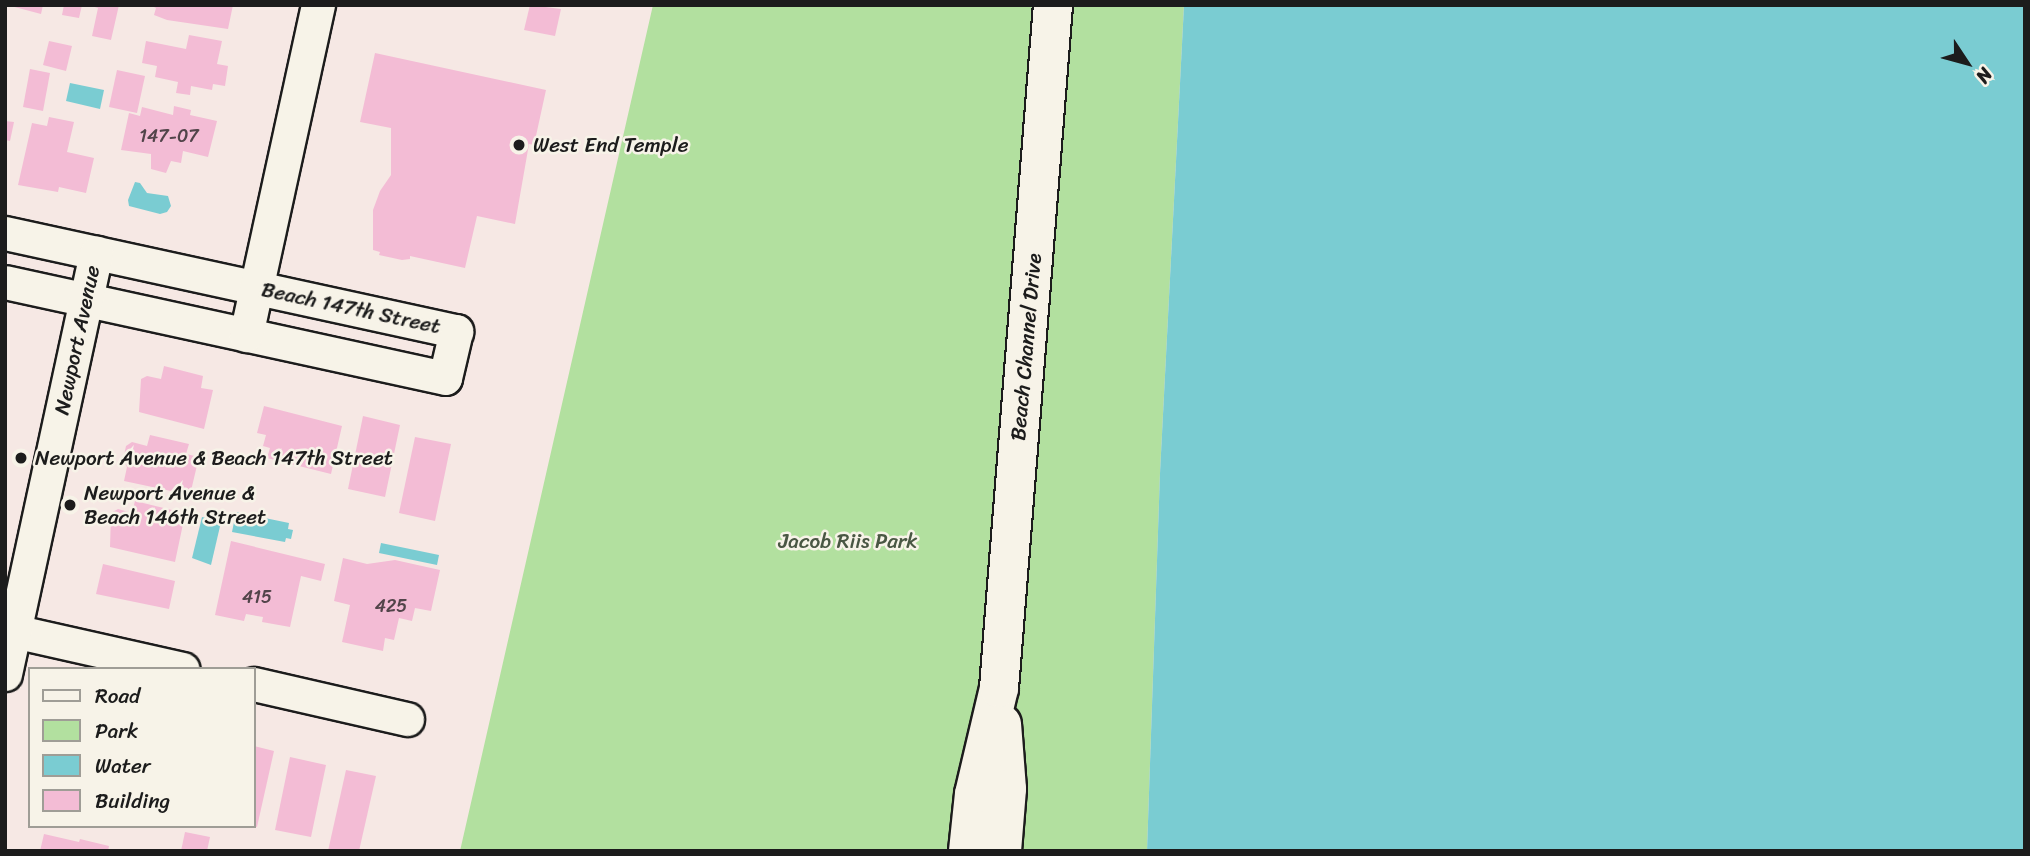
<!DOCTYPE html>
<html>
<head>
<meta charset="utf-8">
<style>
	body { margin:0 }
	#map { position:relative; width:2030px; height:856px; overflow:hidden; background:#f6e8e4; font-family:Sriracha,sans-serif }
	div>[style] { position:absolute }
	.green>* { inset:0; background:#b2e09f }
	.water>* { inset:0; background:#7accd2 }
	.building>* { inset:0; background:#f3bcd5 }
	.roads { filter:drop-shadow(2px 0 #1c1c1c) drop-shadow(-2px 0 #1c1c1c) drop-shadow(0 2px #1c1c1c) drop-shadow(0 -2px #1c1c1c) }
	.minor>* { height:33px; margin:-16.5px; padding:0 16.5px; transform-origin:16.5px; border-radius:16.5px; background:#f7f3e8 }
	.major>* { height:38px; margin:-19px; padding:0 19px; transform-origin:19px; border-radius:19px; background:#f7f3e8 }
	.dots>* { width:19px; height:19px; translate:-50% -50%; box-sizing:border-box; border:4px solid #f7f3e8; border-radius:50% }
	span { translate:-50% -50%; white-space:nowrap; text-align:center; line-height:1.15; -webkit-text-stroke:5px #f7f3e8; paint-order:stroke }
	.number-label { font-size:18px; color:#52444a }
	.number-label span { -webkit-text-stroke-width:0 }
	.poi-label { font-size:21px; color:#1c1c1c }
	.left { translate:0 -50%; text-align:left }
	.street-label { font-size:21px; color:#1c1c1c }
	.park-label { font-size:21px; color:#495743 }
	.frame { position:absolute; inset:0; border:7px solid #1c1c1c; pointer-events:none }
	.legend { position:absolute; left:28px; top:667px; width:228px; height:161px; box-sizing:border-box; background:#f7f3e8; border:2px solid #9f9d96; margin:0; padding:9px 12px; list-style:none; font-size:21px; color:#1c1c1c }
	.legend li { display:flex; align-items:center; gap:14px; height:35px }
	.legend b { width:35px; border:2px solid #9f9d96 }
	.north { position:absolute; left:1932px; top:28px; width:70px; height:70px; -webkit-text-stroke:5px #f7f3e8; paint-order:stroke; rotate:126deg; font-size:19px; font-weight:700; line-height:28px; text-align:center; color:#1c1c1c }
	.north::after { content:''; display:block; margin:auto; width:24px; height:32px; background:#1c1c1c; clip-path:polygon(50% 0,100% 100%,50% 72%,0 100%) }
</style>
</head>
<body>
<div id="map">
	<div class="green">
		<div style="clip-path:polygon(653px 5px,1184px 5px,1160px 473px,1147px 851px,460px 851px)"></div>
	</div>
	<div class="water">
		<div style="clip-path:polygon(1184px 5px,2025px 5px,2025px 851px,1147px 851px,1160px 473px)"></div>
		<div style="clip-path:polygon(70px 83px,104px 90px,100px 109px,66px 101px)"></div>
		<div style="clip-path:polygon(135px 182px,140px 183px,147px 193px,168px 196px,171px 206px,167px 212px,160px 214px,129px 206px,128px 200px)"></div>
		<div style="clip-path:polygon(236px 512px,289px 523px,288px 529px,293px 530px,291px 539px,286px 538px,285px 542px,232px 532px)"></div>
		<div style="clip-path:polygon(202px 517px,221px 522px,211px 565px,192px 558px)"></div>
		<div style="clip-path:polygon(381px 543px,439px 555px,437px 565px,379px 553px)"></div>
	</div>
	<div class="building">
		<div style="clip-path:polygon(7px 5px,43px 5px,41px 14px)"></div>
		<div style="clip-path:polygon(64px 5px,82px 5px,79px 18px,62px 15px)"></div>
		<div style="clip-path:polygon(88px 5px,119px 5px,111px 40px,92px 36px,98px 8px)"></div>
		<div style="clip-path:polygon(150px 5px,233px 5px,228px 29px,167px 20px,154px 15px,156px 8px)"></div>
		<div style="clip-path:polygon(530px 5px,561px 9px,555px 36px,524px 30px)"></div>
		<div style="clip-path:polygon(189px 35px,222px 41px,217px 64px,228px 66px,225px 86px,213px 84px,212px 90px,191px 86px,190px 95px,176px 93px,178px 82px,155px 77px,157px 66px,142px 63px,146px 41px,186px 49px)"></div>
		<div style="clip-path:polygon(49px 41px,72px 46px,66px 71px,43px 65px)"></div>
		<div style="clip-path:polygon(375px 53px,546px 90px,534px 145px,529px 144px,515px 224px,477px 216px,465px 268px,410px 256px,410px 259px,402px 260px,379px 255px,380px 252px,373px 250px,373px 210px,380px 191px,391px 175px,391px 128px,360px 122px)"></div>
		<div style="clip-path:polygon(30px 69px,50px 73px,43px 111px,23px 107px)"></div>
		<div style="clip-path:polygon(117px 70px,145px 76px,137px 113px,109px 107px)"></div>
		<div style="clip-path:polygon(174px 106px,191px 110px,190px 115px,217px 121px,208px 157px,183px 151px,181px 163px,171px 161px,166px 173px,151px 169px,151px 154px,121px 150px,129px 113px,140px 116px,142px 107px,173px 115px)"></div>
		<div style="clip-path:polygon(49px 117px,74px 122px,67px 152px,94px 158px,86px 193px,59px 187px,58px 192px,18px 185px,32px 123px,47px 126px)"></div>
		<div style="clip-path:polygon(5px 121px,14px 122px,10px 141px,5px 140px)"></div>
		<div style="clip-path:polygon(164px 366px,203px 376px,201px 388px,213px 390px,204px 429px,139px 412px,141px 379px,147px 376px,161px 379px)"></div>
		<div style="clip-path:polygon(264px 406px,342px 426px,331px 474px,267px 458px,270px 448px,263px 446px,266px 435px,257px 433px)"></div>
		<div style="clip-path:polygon(363px 416px,400px 425px,385px 497px,348px 489px)"></div>
		<div style="clip-path:polygon(150px 435px,189px 444px,186px 454px,199px 457px,190px 495px,124px 481px,127px 467px,123px 460px,126px 446px,132px 442px,147px 446px)"></div>
		<div style="clip-path:polygon(415px 437px,451px 444px,435px 521px,399px 513px)"></div>
		<div style="clip-path:polygon(135px 501px,176px 511px,173px 522px,183px 524px,175px 562px,110px 547px,111px 513px,118px 509px,132px 513px)"></div>
		<div style="clip-path:polygon(231px 541px,325px 564px,321px 581px,301px 576px,290px 627px,262px 622px,263px 617px,246px 614px,244px 621px,215px 615px)"></div>
		<div style="clip-path:polygon(343px 558px,367px 564px,395px 560px,440px 570px,431px 611px,415px 608px,412px 621px,399px 618px,394px 640px,385px 638px,383px 651px,342px 642px,350px 605px,334px 601px)"></div>
		<div style="clip-path:polygon(103px 564px,175px 581px,169px 609px,96px 594px)"></div>
		<div style="clip-path:polygon(254px 746px,274px 751px,257px 827px,254px 826px)"></div>
		<div style="clip-path:polygon(290px 757px,326px 765px,311px 837px,275px 830px)"></div>
		<div style="clip-path:polygon(346px 770px,376px 776px,359px 851px,328px 851px)"></div>
		<div style="clip-path:polygon(185px 832px,210px 837px,207px 851px,181px 851px)"></div>
		<div style="clip-path:polygon(44px 834px,79px 842px,80px 839px,109px 846px,108px 851px,40px 851px)"></div>
	</div>
	<div class="roads">
		<div class="minor">
			<div style="left:5px;top:233px;width:462px;rotate:12.3deg"></div>
			<div style="left:456px;top:331px;width:48px;rotate:103.2deg"></div>
			<div style="left:445px;top:378px;width:450px;rotate:-167.7deg"></div>
			<div style="left:246px;top:335px;width:338px;rotate:-77.7deg"></div>
			<div style="left:5px;top:629px;width:182px;rotate:12.7deg"></div>
			<div style="left:5px;top:674px;width:431px;rotate:-77.8deg"></div>
			<div style="left:254px;top:684px;width:157px;rotate:12.9deg"></div>
		</div>
		<div class="major">
			<div style="left:1002px;top:724px;width:65px;rotate:85.6deg"></div>
			<div style="left:1007px;top:789px;width:62px;rotate:94.6deg"></div>
			<div style="left:968px;top:851px;width:57px;rotate:-84deg"></div>
			<div style="left:974px;top:794px;width:109px;rotate:-76.7deg"></div>
			<div style="left:999px;top:688px;width:685px;rotate:-85.48deg"></div>
		</div>
	</div>
	<div class="dots">
		<div style="left:519px;top:145px;background:#1c1c1c"></div>
		<div style="left:21px;top:458px;background:#1c1c1c"></div>
		<div style="left:70px;top:505px;background:#1c1c1c"></div>
	</div>
	<div class="number-label">
		<span style="left:169px;top:136px">147-07</span>
		<span style="left:257px;top:597px">415</span>
		<span style="left:391px;top:606px">425</span>
	</div>
	<div class="poi-label">
		<span class="left" style="left:533px;top:145px">West End Temple</span>
		<span class="left" style="left:35px;top:458px">Newport Avenue &amp; Beach 147th Street</span>
		<span class="left" style="left:84px;top:505px">Newport Avenue &amp;<br>Beach 146th Street</span>
	</div>
	<div class="street-label">
		<span style="left:351px;top:308px;rotate:12deg">Beach 147th Street</span>
		<span style="left:77px;top:340px;rotate:-78deg">Newport Avenue</span>
		<span style="left:1026px;top:347px;rotate:-85deg">Beach Channel Drive</span>
	</div>
	<div class="park-label">
		<span style="left:848px;top:541px">Jacob Riis Park</span>
	</div>
	<div class="frame"></div>
	<ul class="legend">
	<li><b style="height:9px;background:#f7f3e8"></b>Road</li>
	<li><b style="height:19px;background:#b2e09f"></b>Park</li>
	<li><b style="height:19px;background:#7accd2"></b>Water</li>
	<li><b style="height:19px;background:#f3bcd5"></b>Building</li>
	</ul>
	<div class="north">N</div>
</div>
</body>
</html>
